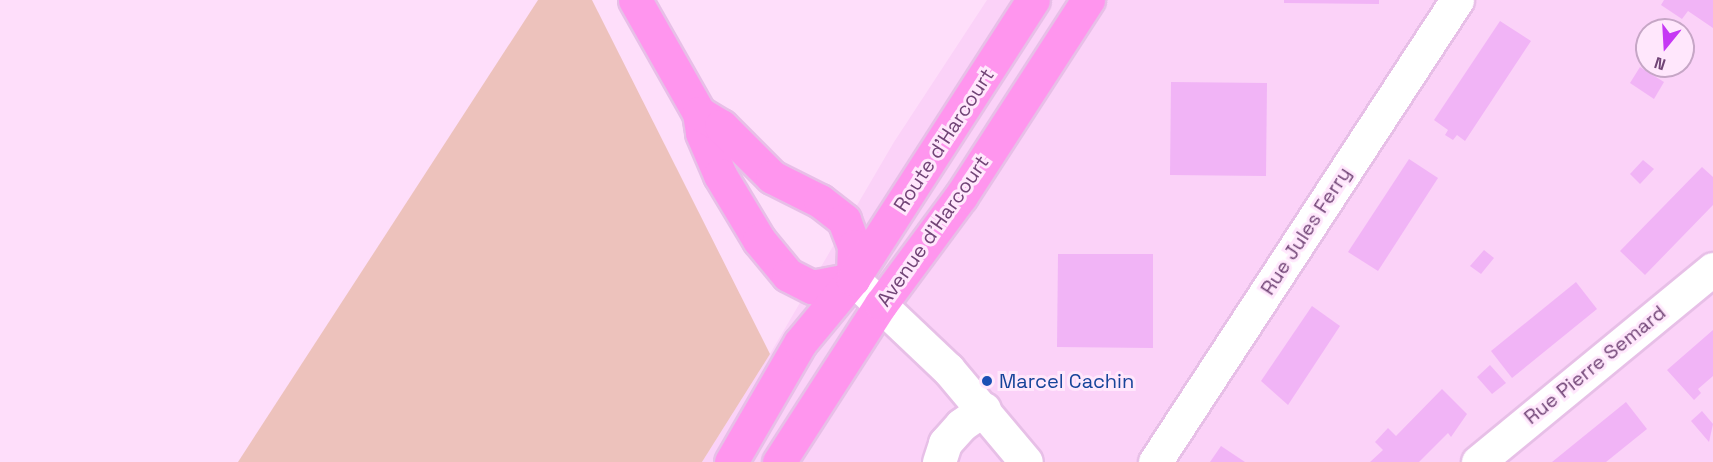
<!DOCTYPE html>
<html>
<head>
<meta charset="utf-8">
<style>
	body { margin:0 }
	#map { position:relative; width:1713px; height:462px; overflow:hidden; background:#fedefa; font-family:"Space Grotesk",sans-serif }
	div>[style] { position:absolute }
	.residential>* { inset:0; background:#fbd2f8 }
	.green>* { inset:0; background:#edc2bc }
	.building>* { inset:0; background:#f1b4f6 }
	.roads { filter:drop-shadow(2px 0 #e7bfe7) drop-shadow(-2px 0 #e7bfe7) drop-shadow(0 2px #e7bfe7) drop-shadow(0 -2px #e7bfe7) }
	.minor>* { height:33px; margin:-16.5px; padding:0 16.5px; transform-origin:16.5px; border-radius:16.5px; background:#fff }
	.major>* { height:33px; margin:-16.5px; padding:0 16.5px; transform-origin:16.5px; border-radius:16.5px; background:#ff95ee }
	.dots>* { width:16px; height:16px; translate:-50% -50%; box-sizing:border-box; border:3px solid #ffe7fc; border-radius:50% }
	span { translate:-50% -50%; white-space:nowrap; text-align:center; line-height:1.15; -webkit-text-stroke:6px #ffe7fc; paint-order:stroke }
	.street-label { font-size:20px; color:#714476 }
	.transit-label { font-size:20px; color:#164399 }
	.left { translate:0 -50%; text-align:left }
	.north { position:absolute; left:1635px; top:18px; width:60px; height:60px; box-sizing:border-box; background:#ffe7fc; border:2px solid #c6a6c6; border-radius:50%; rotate:198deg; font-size:16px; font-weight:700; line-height:24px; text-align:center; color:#714476 }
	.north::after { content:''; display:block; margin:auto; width:21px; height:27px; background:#c638f4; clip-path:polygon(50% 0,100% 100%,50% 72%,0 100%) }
</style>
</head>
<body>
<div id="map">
	<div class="residential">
		<div style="clip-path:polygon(evenodd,987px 0,1713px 0,1713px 462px,702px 462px,770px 354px,894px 142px,987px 0,1647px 30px,1683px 30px,1683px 66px,1647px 66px,1647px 30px)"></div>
	</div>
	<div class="green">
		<div style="clip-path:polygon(538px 0,592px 0,770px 354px,702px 462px,238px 462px)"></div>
	</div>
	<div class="building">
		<div style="clip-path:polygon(1284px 0,1379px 0,1379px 4px,1284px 3px)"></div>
		<div style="clip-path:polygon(1664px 0,1713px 0,1713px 28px,1688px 11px,1682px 19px,1661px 5px)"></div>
		<div style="clip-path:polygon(1500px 21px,1531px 41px,1465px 141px,1457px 135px,1453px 140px,1445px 135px,1448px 130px,1434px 120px)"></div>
		<div style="clip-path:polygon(1640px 67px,1664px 82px,1654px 99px,1630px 83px)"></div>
		<div style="clip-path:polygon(1171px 82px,1267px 83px,1266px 176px,1170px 175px)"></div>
		<div style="clip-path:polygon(1409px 159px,1438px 178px,1378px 271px,1348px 252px)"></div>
		<div style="clip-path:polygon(1643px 160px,1654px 169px,1640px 184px,1630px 174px)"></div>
		<div style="clip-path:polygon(1702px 167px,1713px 177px,1713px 205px,1645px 275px,1620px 251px)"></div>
		<div style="clip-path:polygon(1484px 250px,1494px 258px,1481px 274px,1470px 266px)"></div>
		<div style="clip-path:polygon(1058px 254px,1153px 254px,1153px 348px,1057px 347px)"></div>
		<div style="clip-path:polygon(1576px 282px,1597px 309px,1512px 378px,1491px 351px)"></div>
		<div style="clip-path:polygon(1312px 306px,1340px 326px,1288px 405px,1261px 381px)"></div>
		<div style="clip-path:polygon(1713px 330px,1713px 376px,1698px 389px,1701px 393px,1694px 400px,1667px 370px)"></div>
		<div style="clip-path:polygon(1490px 365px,1506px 383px,1492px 394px,1477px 377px)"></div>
		<div style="clip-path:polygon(1442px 389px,1467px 414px,1451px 437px,1448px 433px,1419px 462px,1370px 462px,1383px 450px,1375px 442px,1388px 428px,1396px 436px)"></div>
		<div style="clip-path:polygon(1626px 402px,1647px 429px,1606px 462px,1552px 462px)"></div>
		<div style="clip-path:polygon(1702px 411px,1713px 424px,1709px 442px,1691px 421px)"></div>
		<div style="clip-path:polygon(1221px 446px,1245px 462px,1210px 462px)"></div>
	</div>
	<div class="roads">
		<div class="minor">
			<div style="left:853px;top:279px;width:131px;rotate:43.5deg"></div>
			<div style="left:948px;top:369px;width:121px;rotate:50deg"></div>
			<div style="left:939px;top:462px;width:20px;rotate:-72deg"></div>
			<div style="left:945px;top:443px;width:24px;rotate:-48deg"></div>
			<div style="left:961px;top:425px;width:28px;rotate:-35deg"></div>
			<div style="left:1155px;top:462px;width:552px;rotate:-56.83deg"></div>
			<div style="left:1478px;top:462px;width:304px;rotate:-39.4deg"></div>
		</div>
		<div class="major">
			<div style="left:635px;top:0;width:130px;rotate:60.5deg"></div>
			<div style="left:699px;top:113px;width:20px;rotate:81deg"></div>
			<div style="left:702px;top:133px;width:46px;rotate:66.8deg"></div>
			<div style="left:720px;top:175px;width:76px;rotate:59deg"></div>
			<div style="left:759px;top:240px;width:45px;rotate:50.4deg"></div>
			<div style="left:788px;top:275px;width:27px;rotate:27deg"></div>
			<div style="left:812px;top:287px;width:42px;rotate:-11deg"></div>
			<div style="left:699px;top:113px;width:26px;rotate:31deg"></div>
			<div style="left:721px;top:126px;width:72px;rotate:45deg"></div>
			<div style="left:772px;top:177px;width:54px;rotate:26.6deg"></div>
			<div style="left:820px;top:201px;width:31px;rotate:38deg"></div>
			<div style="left:844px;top:220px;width:28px;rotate:69deg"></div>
			<div style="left:854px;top:246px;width:33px;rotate:92deg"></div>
			<div style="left:731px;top:462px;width:138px;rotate:-59.9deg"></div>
			<div style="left:800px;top:343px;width:83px;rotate:-50.4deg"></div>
			<div style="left:853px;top:279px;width:332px;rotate:-57.2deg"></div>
			<div style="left:779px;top:462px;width:188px;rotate:-57.2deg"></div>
			<div style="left:881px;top:304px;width:134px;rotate:-53.5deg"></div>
			<div style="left:961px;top:196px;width:234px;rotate:-57.1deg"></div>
		</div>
	</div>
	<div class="dots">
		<div style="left:987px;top:381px;background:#1a4fb4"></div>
	</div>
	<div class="street-label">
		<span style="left:944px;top:140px;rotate:-57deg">Route d'Harcourt</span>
		<span style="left:933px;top:231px;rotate:-55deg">Avenue d'Harcourt</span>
		<span style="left:1306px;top:231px;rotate:-57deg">Rue Jules Ferry</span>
		<span style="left:1595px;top:365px;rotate:-39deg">Rue Pierre Semard</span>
	</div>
	<div class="transit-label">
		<span class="left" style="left:999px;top:381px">Marcel Cachin</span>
	</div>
	<div class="north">N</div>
</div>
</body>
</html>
